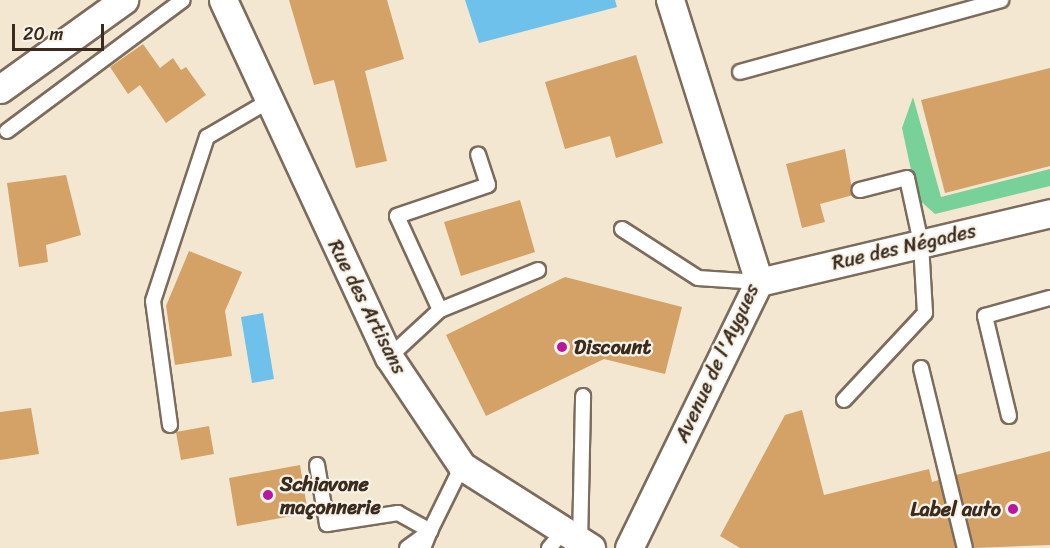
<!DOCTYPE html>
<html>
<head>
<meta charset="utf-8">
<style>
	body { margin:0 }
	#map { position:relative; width:1050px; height:548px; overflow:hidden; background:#f4e7d1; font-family:Sriracha,sans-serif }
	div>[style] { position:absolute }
	.green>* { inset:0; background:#77d198 }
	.water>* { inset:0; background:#6ec1ea }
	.building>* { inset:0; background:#d4a166 }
	.roads { filter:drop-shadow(2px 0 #7c6c5d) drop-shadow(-2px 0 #7c6c5d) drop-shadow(0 2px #7c6c5d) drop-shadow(0 -2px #7c6c5d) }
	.lane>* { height:14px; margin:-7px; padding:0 7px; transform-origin:7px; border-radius:7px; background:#fff }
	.street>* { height:27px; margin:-13.5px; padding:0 13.5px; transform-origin:13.5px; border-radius:13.5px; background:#fff }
	.dots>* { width:16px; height:16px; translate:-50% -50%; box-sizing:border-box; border:3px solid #f7f3e8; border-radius:50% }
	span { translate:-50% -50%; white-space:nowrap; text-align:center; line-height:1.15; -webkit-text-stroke:4.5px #f7f3e8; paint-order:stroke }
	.street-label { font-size:20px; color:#3b2a1e }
	.poi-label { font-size:20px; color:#3b2a1e; font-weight:700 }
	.left { translate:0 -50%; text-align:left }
	.right { translate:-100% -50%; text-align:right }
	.scale { position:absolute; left:12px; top:24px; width:92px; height:27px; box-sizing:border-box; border:3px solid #3b2a1e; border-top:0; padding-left:8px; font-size:18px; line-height:21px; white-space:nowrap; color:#3b2a1e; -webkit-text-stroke:4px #f7f3e8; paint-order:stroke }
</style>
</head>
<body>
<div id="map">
	<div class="green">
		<div style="clip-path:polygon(913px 97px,941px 197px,1050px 169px,1050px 186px,935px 214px,917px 198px,902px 128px)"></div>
	</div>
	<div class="water">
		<div style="clip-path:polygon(465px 0,615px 0,617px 7px,479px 43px)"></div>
		<div style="clip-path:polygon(263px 313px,274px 379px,252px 383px,241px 317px)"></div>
	</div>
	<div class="building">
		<div style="clip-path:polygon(289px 0,387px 0,404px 59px,365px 71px,387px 161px,356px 168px,334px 80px,314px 85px)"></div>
		<div style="clip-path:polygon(143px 44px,160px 68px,173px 58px,181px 70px,186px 67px,206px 95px,166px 123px,140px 85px,128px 94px,110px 67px)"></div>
		<div style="clip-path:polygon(636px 55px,663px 143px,616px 158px,610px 136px,565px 149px,545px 82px)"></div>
		<div style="clip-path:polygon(1050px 68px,1050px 166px,945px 193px,921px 100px)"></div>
		<div style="clip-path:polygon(845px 149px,853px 195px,820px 204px,825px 222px,802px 228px,786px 164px)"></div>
		<div style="clip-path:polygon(66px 175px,81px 235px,46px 245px,48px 262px,19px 267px,7px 183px)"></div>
		<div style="clip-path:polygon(520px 200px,535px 252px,461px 276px,444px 222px)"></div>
		<div style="clip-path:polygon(189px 251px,242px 272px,225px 311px,232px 356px,175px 365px,166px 306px)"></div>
		<div style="clip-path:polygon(565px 277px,682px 307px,665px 374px,604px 359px,486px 416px,446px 335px)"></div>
		<div style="clip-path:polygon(31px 408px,39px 454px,0 460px,0 412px)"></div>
		<div style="clip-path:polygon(802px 410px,824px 495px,929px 469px,932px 482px,939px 480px,956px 548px,740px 548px,720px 536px,785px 415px)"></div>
		<div style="clip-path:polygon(209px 426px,214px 454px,181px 460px,176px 432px)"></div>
		<div style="clip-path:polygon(1050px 451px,1050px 545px,974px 548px,956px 475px)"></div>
		<div style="clip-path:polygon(300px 465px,308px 513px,237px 526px,229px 478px)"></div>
	</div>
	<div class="roads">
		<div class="lane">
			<div style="left:740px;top:72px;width:271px;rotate:-15.4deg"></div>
			<div style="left:7px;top:131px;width:219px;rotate:-36.7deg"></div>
			<div style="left:622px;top:229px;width:90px;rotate:32.8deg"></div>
			<div style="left:698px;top:278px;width:61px;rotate:3.8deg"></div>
			<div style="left:440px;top:310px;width:106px;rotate:-22.2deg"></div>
			<div style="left:389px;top:357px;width:69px;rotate:-42.7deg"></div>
			<div style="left:440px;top:310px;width:103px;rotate:-114.6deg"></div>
			<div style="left:397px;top:216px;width:96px;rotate:-18.8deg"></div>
			<div style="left:488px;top:185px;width:32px;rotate:-108deg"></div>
			<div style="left:921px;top:368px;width:185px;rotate:76.3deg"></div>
			<div style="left:844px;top:400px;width:119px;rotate:-47deg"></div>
			<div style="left:925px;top:313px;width:70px;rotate:-93.3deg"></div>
			<div style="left:921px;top:243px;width:66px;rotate:-102.2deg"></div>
			<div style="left:907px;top:178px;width:49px;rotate:165.7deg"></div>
			<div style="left:1009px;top:416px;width:103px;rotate:-103.5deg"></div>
			<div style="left:985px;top:316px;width:67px;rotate:-15.5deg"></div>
			<div style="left:170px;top:425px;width:125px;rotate:-97.8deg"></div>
			<div style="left:153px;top:301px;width:173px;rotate:-71.8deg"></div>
			<div style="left:207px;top:137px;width:69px;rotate:-30.3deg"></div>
			<div style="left:317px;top:465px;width:60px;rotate:80.4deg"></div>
			<div style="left:327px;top:524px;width:72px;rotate:-8.8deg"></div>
			<div style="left:398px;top:513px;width:37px;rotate:29deg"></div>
			<div style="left:430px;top:531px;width:18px;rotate:112deg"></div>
			<div style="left:580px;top:544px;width:148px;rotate:-88.8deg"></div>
			<div style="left:407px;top:548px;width:29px;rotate:-36deg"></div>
			<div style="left:430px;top:531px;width:72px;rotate:-63.8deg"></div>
			<div style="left:549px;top:548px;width:23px;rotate:-49deg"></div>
		</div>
		<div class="street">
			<div style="left:223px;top:0;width:394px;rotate:65.1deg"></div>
			<div style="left:389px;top:357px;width:131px;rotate:56.2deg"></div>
			<div style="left:462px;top:466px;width:153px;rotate:32.4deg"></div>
			<div style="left:0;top:89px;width:153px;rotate:-35.7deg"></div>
			<div style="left:759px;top:282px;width:299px;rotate:-13.3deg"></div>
			<div style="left:629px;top:548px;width:296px;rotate:-64deg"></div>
			<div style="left:759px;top:282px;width:296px;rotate:-107.5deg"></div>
		</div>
	</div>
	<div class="dots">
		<div style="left:562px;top:347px;background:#b5179e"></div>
		<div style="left:268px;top:495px;background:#b5179e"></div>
		<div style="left:1013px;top:509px;background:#b5179e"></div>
	</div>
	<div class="street-label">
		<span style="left:904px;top:247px;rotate:-13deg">Rue des Négades</span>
		<span style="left:367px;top:307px;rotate:63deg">Rue des Artisans</span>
		<span style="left:717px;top:363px;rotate:-65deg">Avenue de l'Aygues</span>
	</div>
	<div class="poi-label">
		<span class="left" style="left:574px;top:347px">Discount</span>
		<span class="left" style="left:280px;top:496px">Schiavone<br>maçonnerie</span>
		<span class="right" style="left:1001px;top:509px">Label auto</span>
	</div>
	<div class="scale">20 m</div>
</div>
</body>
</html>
